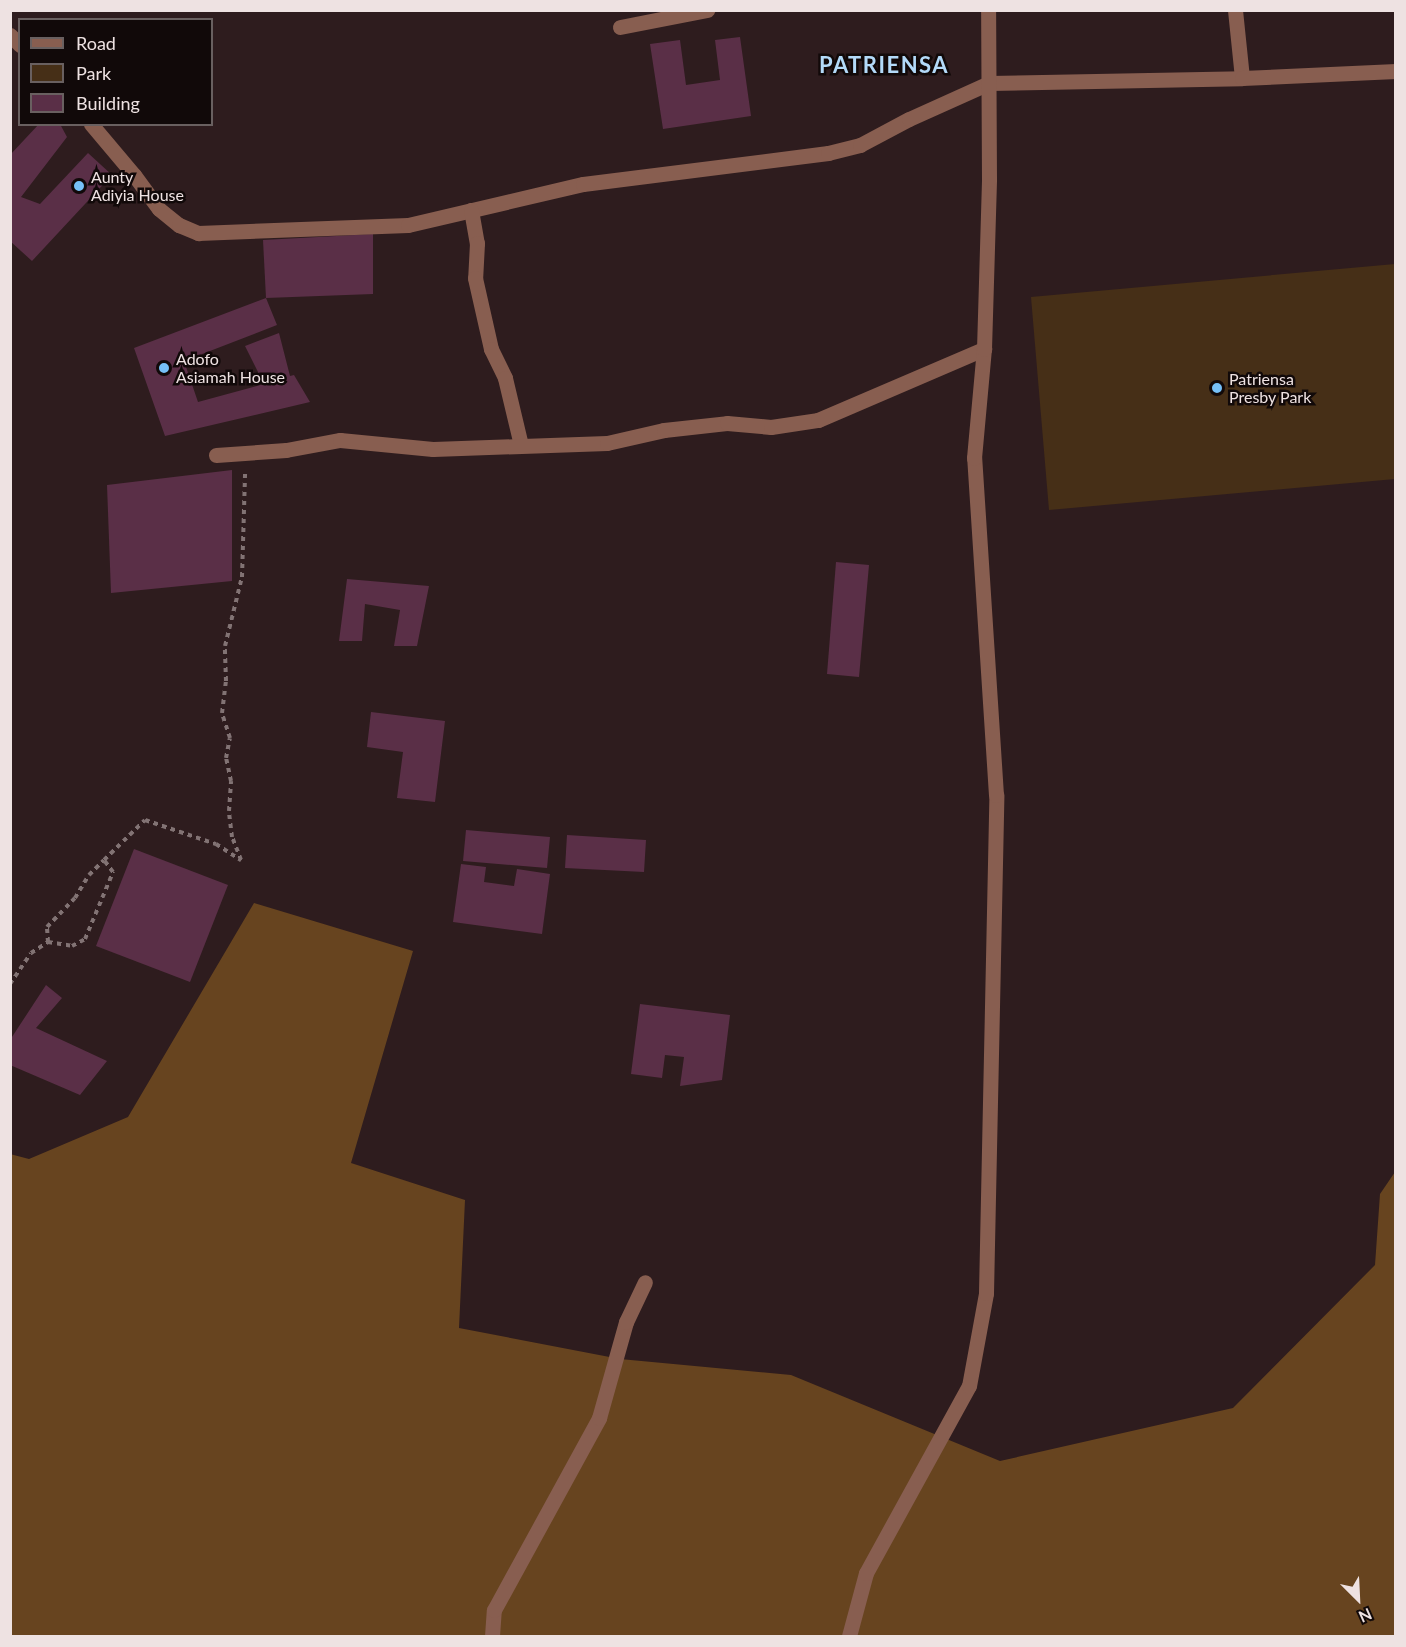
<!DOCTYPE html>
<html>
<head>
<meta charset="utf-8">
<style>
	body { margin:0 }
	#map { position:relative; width:1406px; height:1647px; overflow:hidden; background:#2e1c1e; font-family:Lato,sans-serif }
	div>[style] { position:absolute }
	.green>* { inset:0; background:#462f17 }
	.forest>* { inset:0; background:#67441f }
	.building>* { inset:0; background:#5a2f47 }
	.path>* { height:4px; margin-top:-2px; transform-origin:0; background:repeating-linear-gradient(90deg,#827374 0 4.5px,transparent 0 9px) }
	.street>* { height:15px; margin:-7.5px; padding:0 7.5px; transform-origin:7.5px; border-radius:7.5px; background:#885e50 }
	.dots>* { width:16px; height:16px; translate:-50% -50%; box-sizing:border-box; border:3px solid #110909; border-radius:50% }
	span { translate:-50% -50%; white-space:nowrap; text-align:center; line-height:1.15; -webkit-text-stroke:5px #110909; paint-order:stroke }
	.poi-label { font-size:16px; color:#eee2e2 }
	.left { translate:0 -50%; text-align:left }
	.district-label { font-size:22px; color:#b3daf9; font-weight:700; letter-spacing:1.5px }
	.frame { position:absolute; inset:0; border:12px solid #eee2e2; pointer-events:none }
	.legend { position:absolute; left:18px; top:18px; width:195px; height:108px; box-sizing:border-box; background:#110909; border:2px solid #696060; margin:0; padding:8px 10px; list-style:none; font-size:18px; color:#eee2e2 }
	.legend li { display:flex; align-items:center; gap:12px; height:30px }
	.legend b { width:30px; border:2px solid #696060 }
	.north { position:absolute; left:1328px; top:1569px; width:60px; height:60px; -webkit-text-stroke:4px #110909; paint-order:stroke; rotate:156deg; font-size:16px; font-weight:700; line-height:24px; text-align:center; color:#eee2e2 }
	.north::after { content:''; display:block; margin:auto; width:21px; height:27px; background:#eee2e2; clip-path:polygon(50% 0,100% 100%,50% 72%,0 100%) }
</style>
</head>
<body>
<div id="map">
	<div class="green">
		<div style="clip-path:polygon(1395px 264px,1395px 479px,1049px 510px,1031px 297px)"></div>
	</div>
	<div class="forest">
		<div style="clip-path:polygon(254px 903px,413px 951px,351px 1163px,465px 1200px,459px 1328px,620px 1359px,791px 1375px,1000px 1461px,1233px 1408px,1375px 1265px,1380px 1194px,1395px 1172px,1395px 1636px,11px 1636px,10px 1154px,29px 1159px,128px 1117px)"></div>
	</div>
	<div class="building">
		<div style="clip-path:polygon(740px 37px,751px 116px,663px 129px,650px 44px,680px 40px,686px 85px,720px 80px,715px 40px)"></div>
		<div style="clip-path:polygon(39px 124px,60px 124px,67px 137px,21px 197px,40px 204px,88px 153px,112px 175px,32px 261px,10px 241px,10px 155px)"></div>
		<div style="clip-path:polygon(373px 234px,373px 294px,266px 298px,263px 240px)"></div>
		<div style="clip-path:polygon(266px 298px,277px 325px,184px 361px,198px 402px,264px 384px,245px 346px,279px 333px,290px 376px,294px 375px,310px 402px,165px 436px,134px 348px)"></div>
		<div style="clip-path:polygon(232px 470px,232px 581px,111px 593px,107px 485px)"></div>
		<div style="clip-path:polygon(836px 562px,869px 565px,859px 677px,827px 674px)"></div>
		<div style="clip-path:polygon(347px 579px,429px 586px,417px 646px,394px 646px,400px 610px,365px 604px,362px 641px,339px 641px)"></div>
		<div style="clip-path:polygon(371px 712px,445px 721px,435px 802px,397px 798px,403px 752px,367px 747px)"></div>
		<div style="clip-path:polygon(466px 830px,550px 837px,547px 868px,463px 861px)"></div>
		<div style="clip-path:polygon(567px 835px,646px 840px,644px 872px,565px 868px)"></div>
		<div style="clip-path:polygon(134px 849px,228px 885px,190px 982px,96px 946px)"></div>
		<div style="clip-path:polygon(461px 864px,486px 867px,484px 882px,514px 886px,517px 869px,550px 874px,542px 934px,453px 922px)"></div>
		<div style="clip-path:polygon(46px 985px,62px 998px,36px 1028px,107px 1061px,80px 1095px,10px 1065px,10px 1040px)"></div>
		<div style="clip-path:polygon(640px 1004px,730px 1015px,722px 1080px,680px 1086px,684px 1057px,665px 1055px,662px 1078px,631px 1074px)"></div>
	</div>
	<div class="path">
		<div style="left:241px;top:860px;width:25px;rotate:-111deg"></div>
		<div style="left:232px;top:837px;width:26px;rotate:-97deg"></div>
		<div style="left:229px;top:811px;width:30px;rotate:-86deg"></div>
		<div style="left:231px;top:781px;width:24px;rotate:-102deg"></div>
		<div style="left:226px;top:758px;width:20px;rotate:-79deg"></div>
		<div style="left:230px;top:738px;width:26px;rotate:-108deg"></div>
		<div style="left:222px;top:713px;width:32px;rotate:-83deg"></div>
		<div style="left:226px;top:681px;width:35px;rotate:-92deg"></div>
		<div style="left:225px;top:646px;width:71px;rotate:-76.2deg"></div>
		<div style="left:242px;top:577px;width:103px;rotate:-88.3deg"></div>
		<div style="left:48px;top:942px;width:24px;rotate:9deg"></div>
		<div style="left:72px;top:946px;width:15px;rotate:-28deg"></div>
		<div style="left:85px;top:939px;width:73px;rotate:-67.3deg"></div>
		<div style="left:113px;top:872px;width:15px;rotate:-127deg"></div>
		<div style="left:104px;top:860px;width:57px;rotate:-44.3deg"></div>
		<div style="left:145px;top:820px;width:75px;rotate:18.7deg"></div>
		<div style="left:216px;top:844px;width:30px;rotate:33deg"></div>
		<div style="left:10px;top:984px;width:37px;rotate:-56deg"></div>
		<div style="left:31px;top:953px;width:20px;rotate:-33deg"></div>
		<div style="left:48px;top:942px;width:15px;rotate:-94deg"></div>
		<div style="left:47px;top:927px;width:40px;rotate:-46deg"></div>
		<div style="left:75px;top:898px;width:27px;rotate:-59deg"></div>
		<div style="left:89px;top:875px;width:21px;rotate:-45deg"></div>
	</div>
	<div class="street">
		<div style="left:1235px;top:10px;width:68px;rotate:84.1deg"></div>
		<div style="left:620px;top:27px;width:89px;rotate:-11.1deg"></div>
		<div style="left:10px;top:35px;width:14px;rotate:45deg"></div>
		<div style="left:91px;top:124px;width:67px;rotate:49.9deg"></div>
		<div style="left:134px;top:175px;width:42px;rotate:53.7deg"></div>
		<div style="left:159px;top:209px;width:26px;rotate:39deg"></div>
		<div style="left:179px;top:225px;width:21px;rotate:23deg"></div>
		<div style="left:198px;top:233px;width:210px;rotate:-2.2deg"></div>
		<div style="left:408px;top:225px;width:180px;rotate:-13.2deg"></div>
		<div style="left:583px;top:184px;width:247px;rotate:-7.2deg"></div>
		<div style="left:828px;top:153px;width:33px;rotate:-14deg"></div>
		<div style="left:860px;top:145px;width:55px;rotate:-28deg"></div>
		<div style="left:909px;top:119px;width:88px;rotate:-24.2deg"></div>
		<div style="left:989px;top:83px;width:253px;rotate:-1.1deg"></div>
		<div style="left:1242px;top:78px;width:154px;rotate:-2.6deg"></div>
		<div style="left:471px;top:210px;width:34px;rotate:80deg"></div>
		<div style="left:477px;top:243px;width:35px;rotate:93deg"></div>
		<div style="left:475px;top:278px;width:73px;rotate:77.3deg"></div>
		<div style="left:491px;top:349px;width:32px;rotate:64deg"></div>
		<div style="left:505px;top:378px;width:69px;rotate:76.6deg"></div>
		<div style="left:216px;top:455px;width:70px;rotate:-4.1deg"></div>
		<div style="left:286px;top:450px;width:55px;rotate:-10.5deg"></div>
		<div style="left:340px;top:440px;width:93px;rotate:5.5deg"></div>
		<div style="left:433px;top:449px;width:174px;rotate:-2deg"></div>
		<div style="left:607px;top:443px;width:58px;rotate:-12.8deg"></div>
		<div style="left:664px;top:430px;width:63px;rotate:-6.3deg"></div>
		<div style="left:727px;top:423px;width:44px;rotate:5.2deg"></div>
		<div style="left:771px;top:427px;width:48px;rotate:-8.5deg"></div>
		<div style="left:818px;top:420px;width:181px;rotate:-23.2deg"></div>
		<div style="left:492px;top:1636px;width:26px;rotate:-86deg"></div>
		<div style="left:494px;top:1610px;width:219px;rotate:-61.3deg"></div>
		<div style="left:599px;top:1418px;width:100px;rotate:-74.3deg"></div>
		<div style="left:626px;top:1322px;width:44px;rotate:-64.6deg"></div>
		<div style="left:849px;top:1636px;width:65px;rotate:-74.9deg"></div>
		<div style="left:866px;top:1573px;width:213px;rotate:-61.2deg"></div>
		<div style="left:969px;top:1386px;width:95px;rotate:-79.6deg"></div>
		<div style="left:986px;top:1293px;width:498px;rotate:-88.8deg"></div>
		<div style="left:996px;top:795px;width:338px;rotate:-93.7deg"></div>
		<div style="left:974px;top:458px;width:109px;rotate:-84.8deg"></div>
		<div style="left:984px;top:349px;width:170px;rotate:-88.3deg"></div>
		<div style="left:989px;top:179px;width:169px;rotate:-90.3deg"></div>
	</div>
	<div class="dots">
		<div style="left:79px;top:186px;background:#76c0f7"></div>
		<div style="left:164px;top:368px;background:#76c0f7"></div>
		<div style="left:1217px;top:388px;background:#76c0f7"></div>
	</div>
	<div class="poi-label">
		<span class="left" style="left:91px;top:186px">Aunty<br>Adiyia House</span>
		<span class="left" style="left:176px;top:368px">Adofo<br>Asiamah House</span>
		<span class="left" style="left:1229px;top:388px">Patriensa<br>Presby Park</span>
	</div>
	<div class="district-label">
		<span style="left:884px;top:65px">PATRIENSA</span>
	</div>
	<div class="frame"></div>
	<ul class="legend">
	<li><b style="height:8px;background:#885e50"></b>Road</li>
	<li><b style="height:16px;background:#462f17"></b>Park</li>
	<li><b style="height:16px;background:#5a2f47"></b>Building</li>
	</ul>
	<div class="north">N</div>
</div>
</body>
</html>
